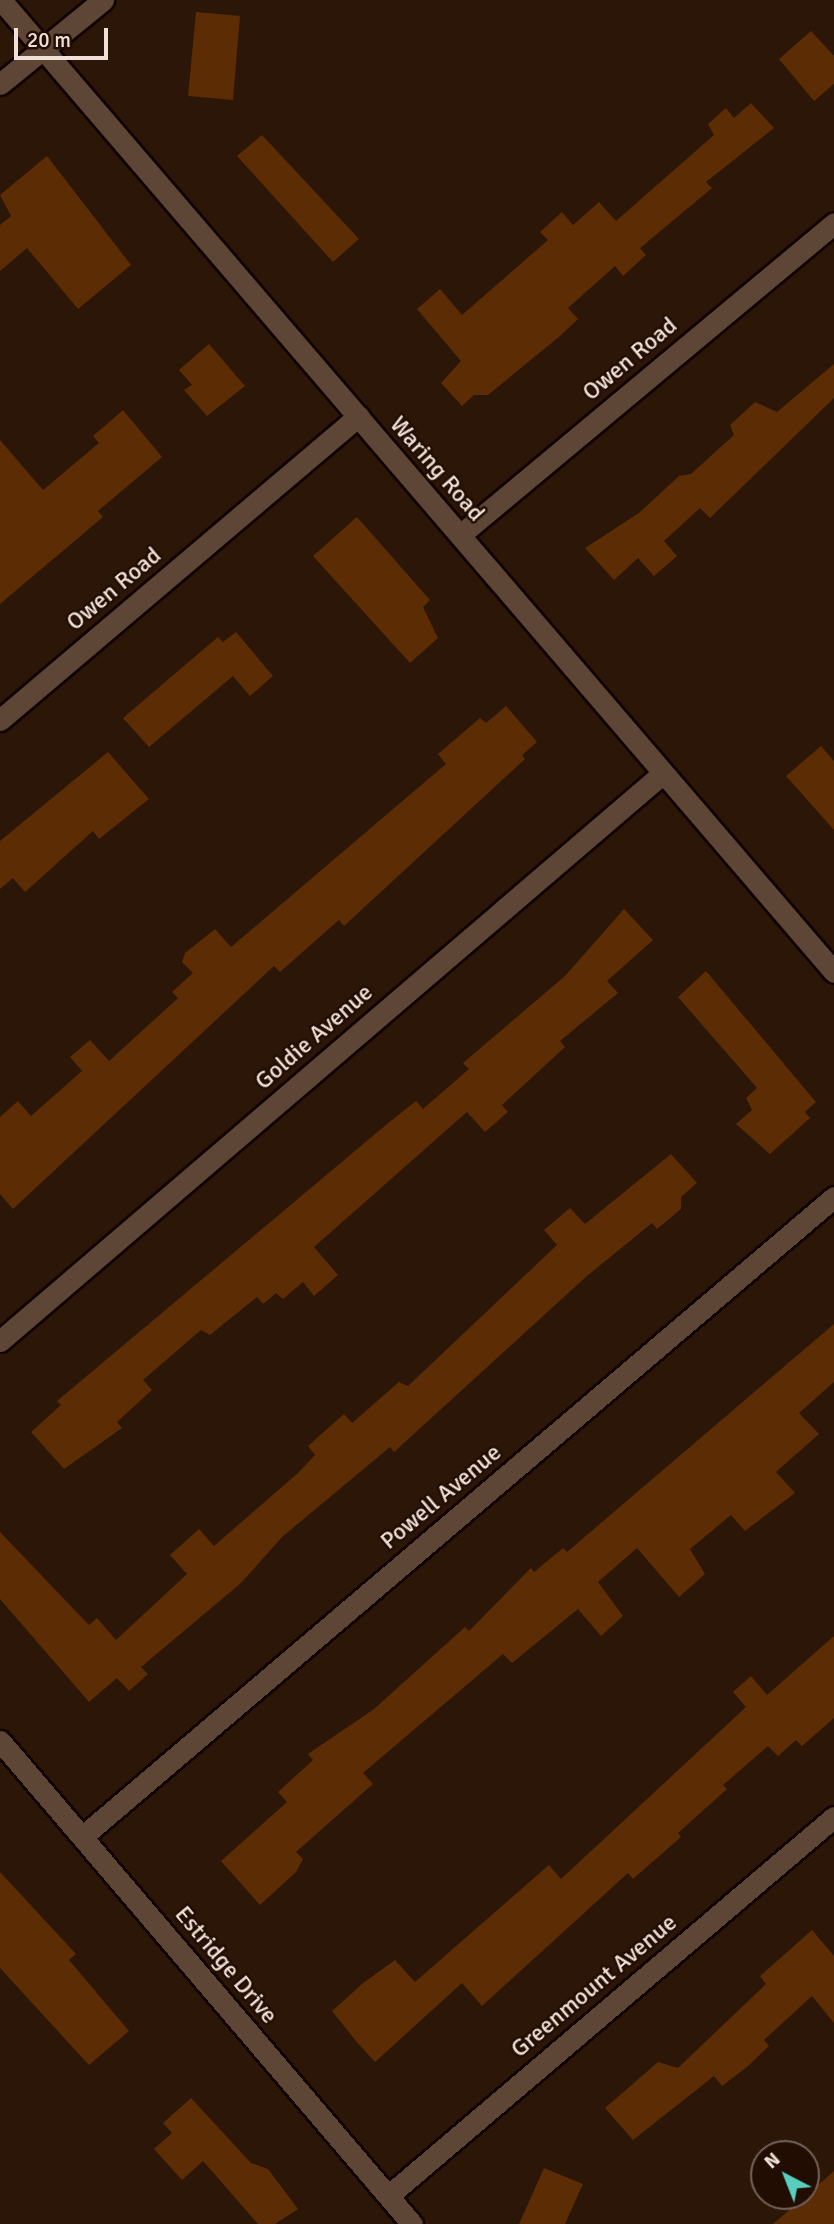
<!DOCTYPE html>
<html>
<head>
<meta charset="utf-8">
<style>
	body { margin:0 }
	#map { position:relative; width:834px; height:2224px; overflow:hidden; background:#2b1607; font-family:Signika,sans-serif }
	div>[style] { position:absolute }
	.building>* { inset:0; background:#5c2c04 }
	.roads { filter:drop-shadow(2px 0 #120200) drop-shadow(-2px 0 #120200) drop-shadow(0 2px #120200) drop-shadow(0 -2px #120200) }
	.street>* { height:21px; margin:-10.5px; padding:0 10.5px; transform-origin:10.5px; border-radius:10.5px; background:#5e4636 }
	.secondary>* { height:21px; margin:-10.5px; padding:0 10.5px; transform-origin:10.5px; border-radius:10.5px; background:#5e4636 }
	span { translate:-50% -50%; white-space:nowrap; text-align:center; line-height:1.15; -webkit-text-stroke:5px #210d01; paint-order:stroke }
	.street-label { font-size:24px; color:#f0e0d7 }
	.north { position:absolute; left:750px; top:2140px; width:70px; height:70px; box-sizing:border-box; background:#210d01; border:2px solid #746157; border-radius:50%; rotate:318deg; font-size:19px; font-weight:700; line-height:28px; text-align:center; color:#f0e0d7 }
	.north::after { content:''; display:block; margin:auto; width:24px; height:32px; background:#58cec1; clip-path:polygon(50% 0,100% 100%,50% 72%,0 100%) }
	.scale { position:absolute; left:14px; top:28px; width:94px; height:32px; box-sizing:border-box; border:4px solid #f0e0d7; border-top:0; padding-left:9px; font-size:21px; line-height:24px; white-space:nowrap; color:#f0e0d7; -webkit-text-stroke:5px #210d01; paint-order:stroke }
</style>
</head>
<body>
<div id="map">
	<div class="building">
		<div style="clip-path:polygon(196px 12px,240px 16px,233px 100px,188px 96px)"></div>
		<div style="clip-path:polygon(811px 31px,834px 56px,834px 84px,814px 101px,779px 59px)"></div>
		<div style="clip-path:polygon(751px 103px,774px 128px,706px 182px,712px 188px,640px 248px,646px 255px,623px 276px,615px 266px,568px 308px,578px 319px,560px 336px,488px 395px,474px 395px,462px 406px,441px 383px,461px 361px,417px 309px,440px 289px,462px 315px,548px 240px,540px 232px,562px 212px,573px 225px,599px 202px,616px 221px,714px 135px,708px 124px,726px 108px,734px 118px)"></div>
		<div style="clip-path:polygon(262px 135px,359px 239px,333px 262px,237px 156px)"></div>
		<div style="clip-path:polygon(47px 156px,131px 265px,78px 309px,27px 248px,0 271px,0 225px,11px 216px,0 195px)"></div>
		<div style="clip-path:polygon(209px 344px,245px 386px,207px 416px,184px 390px,192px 385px,179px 370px)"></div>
		<div style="clip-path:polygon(834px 364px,834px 398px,710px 518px,700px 508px,664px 541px,677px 556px,654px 576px,638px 558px,614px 580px,585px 548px,639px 513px,679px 476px,691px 474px,734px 435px,730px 425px,755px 402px,777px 412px)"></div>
		<div style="clip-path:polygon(123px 410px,162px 457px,98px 511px,103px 517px,0 604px,0 440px,43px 490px,99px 443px,93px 436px)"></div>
		<div style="clip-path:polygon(357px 517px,430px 600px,423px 607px,438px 638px,410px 663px,313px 556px)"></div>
		<div style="clip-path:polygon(236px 632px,273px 676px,250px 696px,233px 676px,149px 747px,123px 718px,218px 637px,223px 642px)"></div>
		<div style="clip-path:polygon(506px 706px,537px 742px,522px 755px,525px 759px,344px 926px,339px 920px,280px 972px,274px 966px,13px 1209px,0 1194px,0 1117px,18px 1101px,31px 1116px,82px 1071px,70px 1057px,90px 1040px,109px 1061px,178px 998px,172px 992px,193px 973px,182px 962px,185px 953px,215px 929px,231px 947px,446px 764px,438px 754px,480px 718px,486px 723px)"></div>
		<div style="clip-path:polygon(821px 746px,834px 761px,834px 830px,786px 776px)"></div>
		<div style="clip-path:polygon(108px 752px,149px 799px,99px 839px,93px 831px,25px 892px,13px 878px,0 889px,0 841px)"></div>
		<div style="clip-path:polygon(624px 909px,653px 940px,607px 981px,618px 993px,560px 1041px,565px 1047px,502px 1105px,508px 1112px,485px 1132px,467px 1112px,314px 1247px,338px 1275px,314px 1296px,303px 1282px,283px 1299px,276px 1293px,263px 1304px,257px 1297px,210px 1335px,201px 1330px,143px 1380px,152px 1390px,117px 1422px,122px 1428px,64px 1469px,31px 1432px,61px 1405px,57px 1401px,387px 1124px,416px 1101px,423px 1109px,469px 1069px,463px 1063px,565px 976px)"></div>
		<div style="clip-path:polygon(706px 971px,816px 1102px,805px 1112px,810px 1118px,770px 1154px,736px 1124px,752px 1110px,746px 1098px,757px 1088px,678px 997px)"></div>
		<div style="clip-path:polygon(671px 1154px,697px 1183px,681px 1197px,681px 1209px,657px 1229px,652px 1223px,587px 1276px,394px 1452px,390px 1447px,282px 1537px,241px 1583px,141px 1667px,148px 1674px,129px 1691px,117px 1678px,89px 1702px,0 1599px,0 1532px,89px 1625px,97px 1618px,116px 1640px,187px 1574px,170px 1555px,199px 1529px,214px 1546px,298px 1473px,315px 1455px,308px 1446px,344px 1414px,352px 1423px,399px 1382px,408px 1386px,557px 1245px,544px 1230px,570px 1208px,585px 1224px)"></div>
		<div style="clip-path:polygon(834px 1324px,834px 1382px,799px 1413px,819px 1434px,776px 1472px,795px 1493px,745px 1531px,731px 1515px,690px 1549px,705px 1574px,679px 1597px,637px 1548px,598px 1582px,623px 1616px,601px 1636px,578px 1609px,512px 1663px,503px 1654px,363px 1773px,373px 1784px,296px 1852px,303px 1859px,296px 1872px,260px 1905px,221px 1861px,287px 1802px,278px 1792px,313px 1760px,308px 1754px,374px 1709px,465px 1627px,469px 1631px,531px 1568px,534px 1572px,563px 1548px,567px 1552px)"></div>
		<div style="clip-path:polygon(834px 1636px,834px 1718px,802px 1746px,796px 1740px,778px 1756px,768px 1746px,723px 1785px,727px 1789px,678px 1833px,681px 1837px,633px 1879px,628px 1873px,482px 2006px,462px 1983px,375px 2062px,356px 2041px,332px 2011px,362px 1984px,395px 1960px,415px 1982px,549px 1865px,561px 1879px,746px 1707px,733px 1692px,751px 1676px,767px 1695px)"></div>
		<div style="clip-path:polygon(0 1872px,76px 1954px,69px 1960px,129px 2031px,89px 2065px,0 1968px)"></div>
		<div style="clip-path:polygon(812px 1930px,834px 1956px,834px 2023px,812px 1996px,764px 2040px,769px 2046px,747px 2067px,722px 2086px,714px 2076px,633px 2140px,605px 2108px,658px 2062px,678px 2068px,766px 1984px,760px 1976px)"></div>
		<div style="clip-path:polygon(191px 2098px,251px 2163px,268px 2169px,298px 2209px,275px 2224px,258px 2224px,203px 2161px,182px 2180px,154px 2149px,172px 2133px,163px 2123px)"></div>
		<div style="clip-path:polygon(544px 2168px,583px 2184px,565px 2224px,519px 2224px)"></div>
		<div style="clip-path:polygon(834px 2171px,834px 2224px,773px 2224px,806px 2196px)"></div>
	</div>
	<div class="roads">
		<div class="street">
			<div style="left:0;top:84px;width:133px;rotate:-39.2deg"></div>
			<div style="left:460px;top:535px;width:487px;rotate:-39.8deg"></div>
			<div style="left:0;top:720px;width:470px;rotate:-40.3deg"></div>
			<div style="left:0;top:1341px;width:872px;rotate:-40.58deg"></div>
			<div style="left:0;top:1741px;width:635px;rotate:49.54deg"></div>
			<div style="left:83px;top:1836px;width:986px;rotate:-40.39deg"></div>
			<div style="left:388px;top:2196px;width:585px;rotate:-40.36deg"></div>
		</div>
		<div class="secondary">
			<div style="left:1px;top:0;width:1280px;rotate:49.4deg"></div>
		</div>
	</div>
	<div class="street-label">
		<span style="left:630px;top:359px;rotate:-40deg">Owen Road</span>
		<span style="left:437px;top:469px;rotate:49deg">Waring Road</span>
		<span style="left:114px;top:589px;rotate:-40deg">Owen Road</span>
		<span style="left:314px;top:1037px;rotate:-41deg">Goldie Avenue</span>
		<span style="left:441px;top:1497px;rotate:-40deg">Powell Avenue</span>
		<span style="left:226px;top:1965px;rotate:50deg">Estridge Drive</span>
		<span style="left:594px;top:1986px;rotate:-40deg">Greenmount Avenue</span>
	</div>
	<div class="north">N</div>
	<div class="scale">20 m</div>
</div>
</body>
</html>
